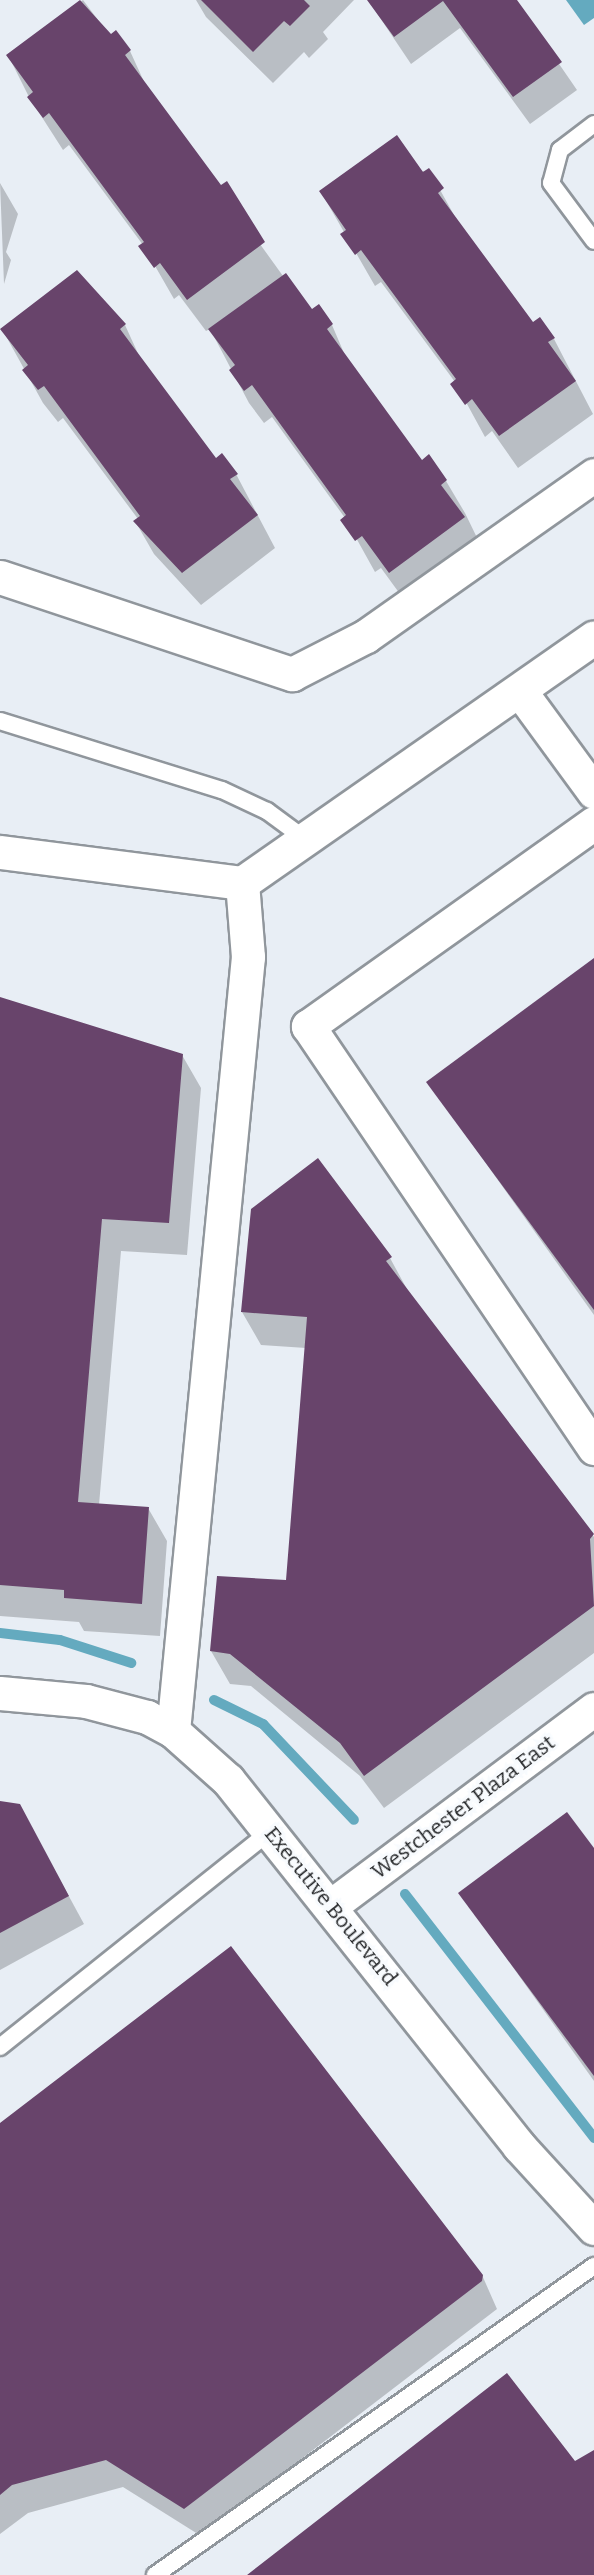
<!DOCTYPE html>
<html>
<head>
<meta charset="utf-8">
<style>
	body { margin:0 }
	#map { position:relative; width:594px; height:2575px; overflow:hidden; background:#e8eef5; font-family:Bitter,serif }
	div>[style] { position:absolute }
	.water>* { inset:0; background:#64aabf }
	.shadow>* { inset:0; background:#0003 }
	.stream>* { height:10px; margin:-5px; padding:0 5px; transform-origin:5px; border-radius:5px; background:#64aabf }
	.building>* { inset:0; background:#68446b }
	.roads { filter:drop-shadow(2px 0 #90969c) drop-shadow(-2px 0 #90969c) drop-shadow(0 2px #90969c) drop-shadow(0 -2px #90969c) }
	.lane>* { height:16px; margin:-8px; padding:0 8px; transform-origin:8px; border-radius:8px; background:#fff }
	.street>* { height:33px; margin:-16.5px; padding:0 16.5px; transform-origin:16.5px; border-radius:16.5px; background:#fff }
	.secondary>* { height:33px; margin:-16.5px; padding:0 16.5px; transform-origin:16.5px; border-radius:16.5px; background:#fff }
	span { translate:-50% -50%; white-space:nowrap; text-align:center; line-height:1.15; -webkit-text-stroke:6px #f8fbfe; paint-order:stroke }
	.street-label { font-size:21px; color:#202224 }
</style>
</head>
<body>
<div id="map">
	<div class="water">
		<div style="clip-path:polygon(566px 0,594px 0,594px 18px,584px 25px)"></div>
	</div>
	<div class="shadow">
		<div style="clip-path:polygon(83px 0,110px 36px,130px 51px,146px 86px,283px 276px,311px 311px,332px 325px,347px 360px,422px 462px,446px 481px,465px 513px,483px 550px,408px 605px,381px 568px,375px 572px,345px 518px,272px 417px,264px 423px,249px 403px,210px 329px,206px 331px,179px 295px,174px 299px,143px 245px,69px 145px,63px 150px,29px 97px,8px 55px)"></div>
		<div style="clip-path:polygon(196px 0,354px 0,323px 32px,328px 39px,309px 58px,304px 52px,273px 83px,206px 17px)"></div>
		<div style="clip-path:polygon(368px 0,515px 0,577px 90px,530px 124px,460px 28px,411px 64px)"></div>
		<div style="clip-path:polygon(429px 170px,459px 224px,533px 324px,554px 339px,593px 414px,518px 468px,492px 431px,485px 437px,455px 382px,381px 282px,375px 286px,321px 192px)"></div>
		<div style="clip-path:polygon(0 183px,18px 214px,6px 252px,11px 260px,4px 284px)"></div>
		<div style="clip-path:polygon(77px 272px,125px 325px,141px 360px,216px 460px,236px 474px,275px 548px,201px 605px,154px 554px,135px 521px,138px 519px,63px 418px,58px 422px,43px 403px,2px 329px)"></div>
		<div style="clip-path:polygon(594px 959px,594px 1315px,428px 1082px)"></div>
		<div style="clip-path:polygon(0 999px,182px 1055px,201px 1088px,187px 1255px,121px 1251px,99px 1505px,148px 1508px,167px 1541px,160px 1636px,84px 1631px,79px 1622px,0 1616px)"></div>
		<div style="clip-path:polygon(390px 1258px,408px 1291px,594px 1537px,594px 1653px,384px 1808px,360px 1776px,251px 1686px,230px 1684px,211px 1651px,288px 1582px,306px 1348px,261px 1345px,242px 1312px)"></div>
		<div style="clip-path:polygon(0 1803px,35px 1834px,84px 1924px,0 1970px)"></div>
		<div style="clip-path:polygon(594px 1851px,594px 2081px,460px 1893px)"></div>
		<div style="clip-path:polygon(0 2125px,482px 2275px,497px 2309px,201px 2536px,123px 2487px,28px 2513px,0 2534px)"></div>
	</div>
	<div class="stream">
		<div style="left:0;top:1633px;width:60px;rotate:6.7deg"></div>
		<div style="left:60px;top:1640px;width:75px;rotate:17.9deg"></div>
		<div style="left:214px;top:1700px;width:55px;rotate:26.1deg"></div>
		<div style="left:263px;top:1724px;width:132px;rotate:46.5deg"></div>
		<div style="left:405px;top:1894px;width:309px;rotate:52.2deg"></div>
	</div>
	<div class="building">
		<div style="clip-path:polygon(80px 0,111px 34px,116px 30px,131px 50px,125px 55px,221px 185px,227px 181px,265px 242px,187px 300px,160px 263px,154px 268px,138px 246px,144px 242px,49px 113px,43px 118px,27px 97px,33px 92px,6px 55px)"></div>
		<div style="clip-path:polygon(201px 0,304px 0,310px 6px,290px 26px,284px 21px,253px 52px)"></div>
		<div style="clip-path:polygon(367px 0,517px 0,562px 62px,513px 97px,443px 1px,394px 37px)"></div>
		<div style="clip-path:polygon(397px 135px,423px 172px,429px 168px,444px 188px,438px 193px,533px 322px,540px 317px,555px 338px,548px 342px,576px 381px,499px 436px,472px 399px,465px 405px,450px 384px,456px 379px,361px 250px,355px 255px,340px 234px,346px 230px,319px 191px)"></div>
		<div style="clip-path:polygon(77px 270px,126px 324px,120px 329px,216px 458px,222px 453px,238px 474px,230px 479px,258px 515px,182px 573px,133px 521px,140px 516px,44px 386px,38px 390px,22px 370px,28px 365px,0 329px)"></div>
		<div style="clip-path:polygon(286px 273px,312px 309px,319px 304px,333px 324px,327px 329px,422px 460px,429px 454px,447px 480px,441px 485px,465px 517px,389px 573px,362px 536px,355px 541px,340px 520px,346px 515px,252px 385px,244px 391px,229px 370px,235px 365px,208px 329px)"></div>
		<div style="clip-path:polygon(594px 958px,594px 1310px,426px 1082px)"></div>
		<div style="clip-path:polygon(0 997px,183px 1054px,169px 1223px,102px 1219px,78px 1502px,149px 1507px,142px 1604px,64px 1598px,64px 1590px,0 1585px)"></div>
		<div style="clip-path:polygon(318px 1158px,392px 1257px,386px 1261px,594px 1534px,590px 1539px,594px 1606px,364px 1776px,340px 1743px,230px 1654px,210px 1651px,217px 1576px,286px 1580px,307px 1317px,241px 1312px,251px 1209px)"></div>
		<div style="clip-path:polygon(0 1801px,20px 1804px,69px 1896px,0 1933px)"></div>
		<div style="clip-path:polygon(567px 1812px,594px 1848px,594px 2076px,458px 1893px)"></div>
		<div style="clip-path:polygon(231px 1946px,483px 2275px,482px 2281px,184px 2509px,106px 2460px,12px 2485px,0 2495px,0 2123px)"></div>
		<div style="clip-path:polygon(507px 2373px,575px 2461px,594px 2450px,594px 2575px,247px 2575px)"></div>
	</div>
	<div class="roads">
		<div class="lane">
			<div style="left:594px;top:124px;width:43px;rotate:142.6deg"></div>
			<div style="left:560px;top:150px;width:34px;rotate:105deg"></div>
			<div style="left:551px;top:183px;width:72px;rotate:53.4deg"></div>
			<div style="left:0;top:721px;width:232px;rotate:17.3deg"></div>
			<div style="left:222px;top:790px;width:50px;rotate:25deg"></div>
			<div style="left:267px;top:811px;width:47px;rotate:36.4deg"></div>
			<div style="left:0;top:2047px;width:347px;rotate:-38.6deg"></div>
			<div style="left:155px;top:2575px;width:537px;rotate:-35.14deg"></div>
		</div>
		<div class="street">
			<div style="left:0;top:577px;width:308px;rotate:18.4deg"></div>
			<div style="left:292px;top:674px;width:83px;rotate:-27.2deg"></div>
			<div style="left:366px;top:636px;width:279px;rotate:-35.2deg"></div>
			<div style="left:520px;top:691px;width:125px;rotate:53.8deg"></div>
			<div style="left:594px;top:823px;width:351px;rotate:144.6deg"></div>
			<div style="left:308px;top:1026px;width:510px;rotate:55.87deg"></div>
			<div style="left:0;top:852px;width:244px;rotate:7.3deg"></div>
			<div style="left:242px;top:883px;width:429px;rotate:-34.9deg"></div>
			<div style="left:173px;top:1731px;width:778px;rotate:-84.47deg"></div>
			<div style="left:248px;top:957px;width:74px;rotate:-94.6deg"></div>
			<div style="left:332px;top:1905px;width:327px;rotate:-36.8deg"></div>
		</div>
		<div class="secondary">
			<div style="left:0;top:1693px;width:86px;rotate:5.3deg"></div>
			<div style="left:86px;top:1701px;width:63px;rotate:14.7deg"></div>
			<div style="left:147px;top:1717px;width:30px;rotate:28deg"></div>
			<div style="left:173px;top:1731px;width:74px;rotate:41.7deg"></div>
			<div style="left:228px;top:1780px;width:468px;rotate:51.5deg"></div>
			<div style="left:519px;top:2146px;width:111px;rotate:47.6deg"></div>
		</div>
	</div>
	<div class="street-label">
		<span style="left:463px;top:1807px;rotate:-37deg">Westchester Plaza East</span>
		<span style="left:331px;top:1906px;rotate:51deg">Executive Boulevard</span>
	</div>
</div>
</body>
</html>
